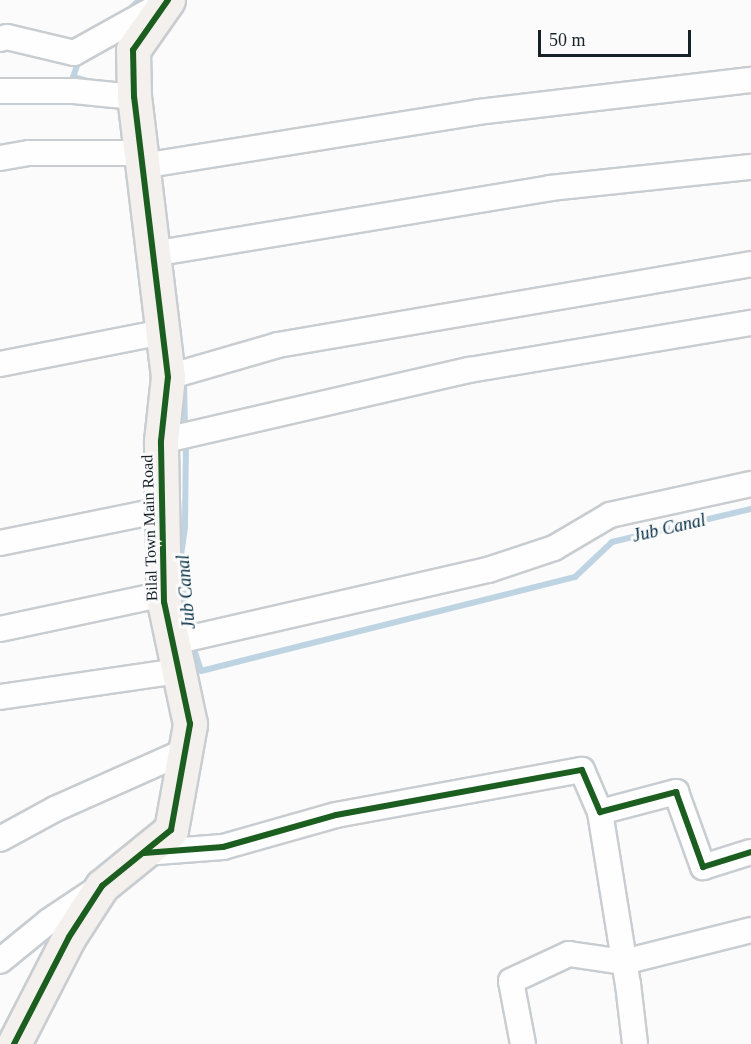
<!DOCTYPE html>
<html>
<head>
<meta charset="utf-8">
<style>
	body { margin:0 }
	#map { position:relative; width:751px; height:1044px; overflow:hidden; background:#fbfbfb; font-family:"Times New Roman",serif }
	div>[style] { position:absolute }
	.stream>* { height:6px; margin:-3px; padding:0 3px; transform-origin:3px; border-radius:3px; background:#bfd4e2 }
	.roads { filter:drop-shadow(2px 0 #c8cdd1) drop-shadow(-2px 0 #c8cdd1) drop-shadow(0 2px #c8cdd1) drop-shadow(0 -2px #c8cdd1) }
	.street>* { height:24px; margin:-12px; padding:0 12px; transform-origin:12px; border-radius:12px; background:#fefefe }
	.secondary>* { height:33px; margin:-16.5px; padding:0 16.5px; transform-origin:16.5px; border-radius:16.5px; background:#f3f0ed }
	.cycleway>* { height:6px; margin:-3px; padding:0 3px; transform-origin:3px; border-radius:3px; background:#1b5e20 }
	span { translate:-50% -50%; white-space:nowrap; text-align:center; line-height:1.15; -webkit-text-stroke:6px #fbfbfb; paint-order:stroke }
	.street-label { font-size:16px; color:#172128 }
	.water-label { font-size:18px; color:#022d43; font-style:italic }
	.scale { position:absolute; left:538px; top:30px; width:153px; height:27px; box-sizing:border-box; border:3px solid #172128; border-top:0; padding-left:8px; font-size:18px; line-height:21px; white-space:nowrap; color:#172128; -webkit-text-stroke:4px #fbfbfb; paint-order:stroke }
</style>
</head>
<body>
<div id="map">
	<div class="stream">
		<div style="left:127px;top:12px;width:17px;rotate:-45deg"></div>
		<div style="left:80px;top:56px;width:22px;rotate:108deg"></div>
		<div style="left:73px;top:77px;width:20px;rotate:15deg"></div>
		<div style="left:184px;top:378px;width:52px;rotate:88.9deg"></div>
		<div style="left:186px;top:441px;width:86px;rotate:90.7deg"></div>
		<div style="left:185px;top:527px;width:34px;rotate:98deg"></div>
		<div style="left:180px;top:561px;width:72px;rotate:83.7deg"></div>
		<div style="left:192px;top:643px;width:29px;rotate:72deg"></div>
		<div style="left:201px;top:671px;width:386px;rotate:-14.1deg"></div>
		<div style="left:575px;top:577px;width:51px;rotate:-43.4deg"></div>
		<div style="left:612px;top:542px;width:143px;rotate:-13.4deg"></div>
	</div>
	<div class="roads">
		<div class="street">
			<div style="left:0;top:39px;width:7px;rotate:-16deg"></div>
			<div style="left:7px;top:37px;width:69px;rotate:13.4deg"></div>
			<div style="left:74px;top:53px;width:101px;rotate:-29.1deg"></div>
			<div style="left:0;top:91px;width:74px"></div>
			<div style="left:74px;top:91px;width:60px;rotate:5.7deg"></div>
			<div style="left:0;top:158px;width:29px;rotate:-10deg"></div>
			<div style="left:29px;top:153px;width:111px"></div>
			<div style="left:142px;top:166px;width:340px;rotate:-9.1deg"></div>
			<div style="left:478px;top:112px;width:275px;rotate:-6.7deg"></div>
			<div style="left:153px;top:254px;width:402px;rotate:-9.4deg"></div>
			<div style="left:550px;top:188px;width:202px;rotate:-6deg"></div>
			<div style="left:0;top:364px;width:166px;rotate:-11.1deg"></div>
			<div style="left:168px;top:377px;width:115px;rotate:-16.2deg"></div>
			<div style="left:278px;top:345px;width:480px;rotate:-9.7deg"></div>
			<div style="left:161px;top:441px;width:316px;rotate:-13deg"></div>
			<div style="left:469px;top:370px;width:286px;rotate:-9.5deg"></div>
			<div style="left:0;top:543px;width:165px;rotate:-11.5deg"></div>
			<div style="left:0;top:629px;width:168px;rotate:-12deg"></div>
			<div style="left:173px;top:642px;width:323px;rotate:-12.9deg"></div>
			<div style="left:488px;top:570px;width:70px;rotate:-18.4deg"></div>
			<div style="left:554px;top:548px;width:65px;rotate:-30.5deg"></div>
			<div style="left:610px;top:515px;width:144px;rotate:-12.4deg"></div>
			<div style="left:0;top:697px;width:181px;rotate:-8.3deg"></div>
			<div style="left:600px;top:812px;width:174px;rotate:80.8deg"></div>
			<div style="left:628px;top:984px;width:60px;rotate:83.3deg"></div>
			<div style="left:0;top:839px;width:63px;rotate:-28.6deg"></div>
			<div style="left:55px;top:809px;width:142px;rotate:-24deg"></div>
			<div style="left:144px;top:853px;width:79px;rotate:-4.3deg"></div>
			<div style="left:223px;top:847px;width:117px;rotate:-15.8deg"></div>
			<div style="left:336px;top:815px;width:250px;rotate:-10.4deg"></div>
			<div style="left:582px;top:770px;width:46px;rotate:66.8deg"></div>
			<div style="left:600px;top:812px;width:79px;rotate:-14.7deg"></div>
			<div style="left:676px;top:792px;width:80px;rotate:70.2deg"></div>
			<div style="left:703px;top:867px;width:50px;rotate:-17.4deg"></div>
			<div style="left:0;top:961px;width:63px;rotate:-39.2deg"></div>
			<div style="left:49px;top:921px;width:54px;rotate:-33.7deg"></div>
			<div style="left:523px;top:1044px;width:64px;rotate:-100.8deg"></div>
			<div style="left:511px;top:981px;width:64px;rotate:-25deg"></div>
			<div style="left:569px;top:954px;width:56px;rotate:8.3deg"></div>
			<div style="left:624px;top:962px;width:131px;rotate:-14.1deg"></div>
		</div>
		<div class="secondary">
			<div style="left:14px;top:1044px;width:120px;rotate:-62.8deg"></div>
			<div style="left:69px;top:937px;width:61px;rotate:-57.1deg"></div>
			<div style="left:102px;top:886px;width:89px;rotate:-39.1deg"></div>
			<div style="left:171px;top:830px;width:108px;rotate:-79.8deg"></div>
			<div style="left:190px;top:724px;width:125px;rotate:-102deg"></div>
			<div style="left:164px;top:602px;width:161px;rotate:-91.1deg"></div>
			<div style="left:161px;top:441px;width:64px;rotate:-83.8deg"></div>
			<div style="left:168px;top:377px;width:282px;rotate:-96.9deg"></div>
			<div style="left:134px;top:97px;width:47px;rotate:-91.2deg"></div>
			<div style="left:133px;top:50px;width:61px;rotate:-55deg"></div>
		</div>
	</div>
	<div class="cycleway">
		<div style="left:144px;top:853px;width:79px;rotate:-4.3deg"></div>
		<div style="left:223px;top:847px;width:117px;rotate:-15.8deg"></div>
		<div style="left:336px;top:815px;width:250px;rotate:-10.4deg"></div>
		<div style="left:582px;top:770px;width:46px;rotate:66.8deg"></div>
		<div style="left:600px;top:812px;width:79px;rotate:-14.7deg"></div>
		<div style="left:676px;top:792px;width:80px;rotate:70.2deg"></div>
		<div style="left:703px;top:867px;width:50px;rotate:-17.4deg"></div>
		<div style="left:14px;top:1044px;width:120px;rotate:-62.8deg"></div>
		<div style="left:69px;top:937px;width:61px;rotate:-57.1deg"></div>
		<div style="left:102px;top:886px;width:89px;rotate:-39.1deg"></div>
		<div style="left:171px;top:830px;width:108px;rotate:-79.8deg"></div>
		<div style="left:190px;top:724px;width:125px;rotate:-102deg"></div>
		<div style="left:164px;top:602px;width:161px;rotate:-91.1deg"></div>
		<div style="left:161px;top:441px;width:64px;rotate:-83.8deg"></div>
		<div style="left:168px;top:377px;width:282px;rotate:-96.9deg"></div>
		<div style="left:134px;top:97px;width:47px;rotate:-91.2deg"></div>
		<div style="left:133px;top:50px;width:61px;rotate:-55deg"></div>
	</div>
	<div class="street-label">
		<span style="left:150px;top:528px;rotate:-92deg">Bilal Town Main Road</span>
	</div>
	<div class="water-label">
		<span style="left:669px;top:528px;rotate:-13deg">Jub Canal</span>
		<span style="left:186px;top:592px;rotate:-95deg">Jub Canal</span>
	</div>
	<div class="scale">50 m</div>
</div>
</body>
</html>
